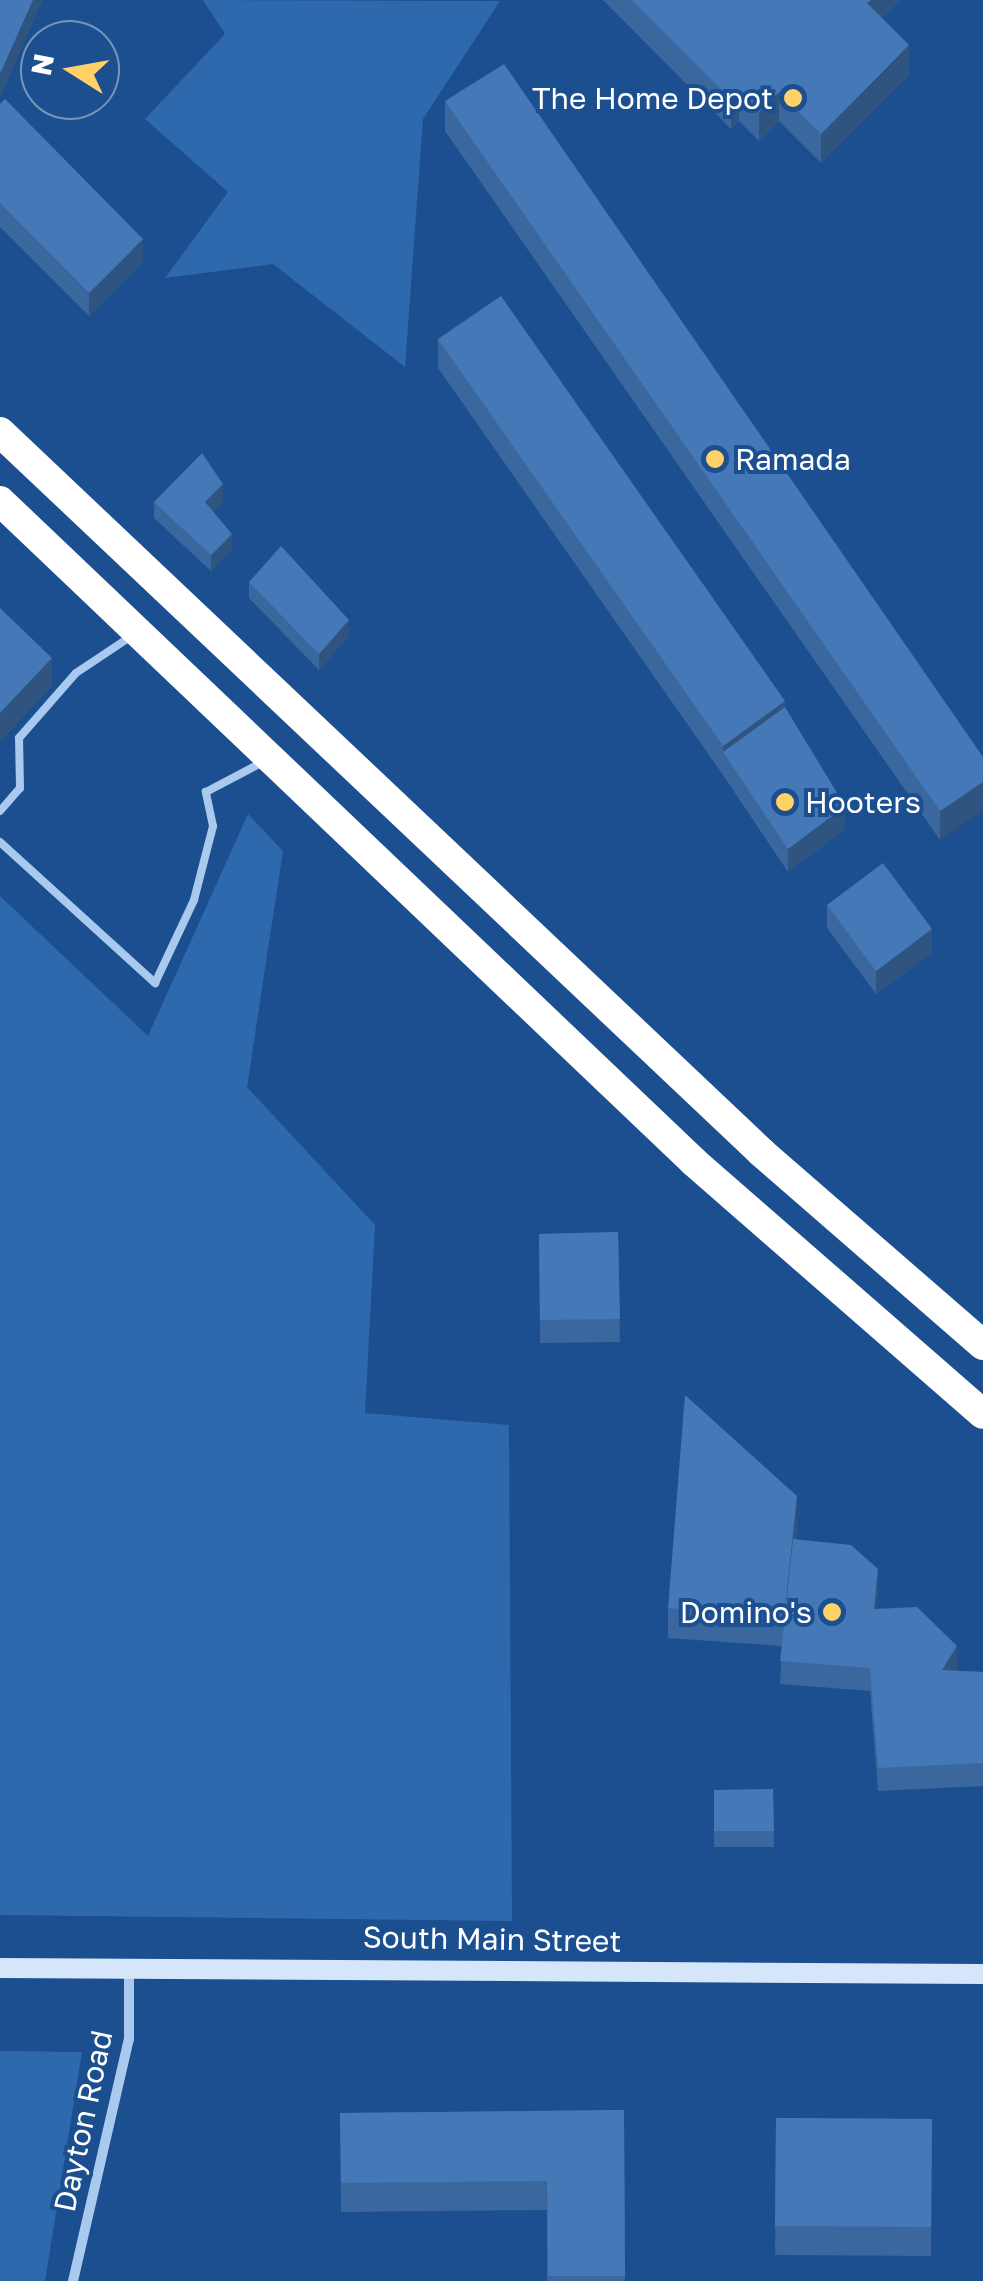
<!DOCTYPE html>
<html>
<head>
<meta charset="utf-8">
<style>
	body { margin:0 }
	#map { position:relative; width:983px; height:2281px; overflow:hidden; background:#1b4f8f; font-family:"Golos Text",sans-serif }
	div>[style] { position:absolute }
	.green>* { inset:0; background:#2e69ad }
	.lane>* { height:8px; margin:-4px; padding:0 4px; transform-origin:4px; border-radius:4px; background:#a9c9ee }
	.street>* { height:10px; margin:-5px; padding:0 5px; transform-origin:5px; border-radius:5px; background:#a9c9ee }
	.secondary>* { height:20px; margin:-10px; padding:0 10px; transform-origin:10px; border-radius:10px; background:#d6e6fa }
	.highway>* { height:30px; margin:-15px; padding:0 15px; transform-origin:15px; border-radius:15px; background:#fff }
	.wall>* { inset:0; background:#3a679d }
	.shaded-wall>* { inset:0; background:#305480 }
	.building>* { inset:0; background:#4478b7 }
	.dots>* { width:28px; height:28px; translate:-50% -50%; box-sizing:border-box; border:5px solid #1b4f8f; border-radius:50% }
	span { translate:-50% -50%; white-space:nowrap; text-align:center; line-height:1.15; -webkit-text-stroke:8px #1b4f8f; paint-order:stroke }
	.poi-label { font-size:30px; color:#fff }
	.right { translate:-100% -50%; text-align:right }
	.left { translate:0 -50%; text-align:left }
	.street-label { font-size:30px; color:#fff }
	.north { position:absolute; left:20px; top:20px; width:100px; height:100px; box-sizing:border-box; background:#1b4f8f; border:2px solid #7695bc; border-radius:50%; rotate:281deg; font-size:28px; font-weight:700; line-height:40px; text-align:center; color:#fff }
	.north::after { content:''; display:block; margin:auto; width:35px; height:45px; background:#ffd166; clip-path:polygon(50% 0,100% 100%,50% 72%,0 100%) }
</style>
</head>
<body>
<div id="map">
	<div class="green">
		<div style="clip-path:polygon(203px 0,500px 1px,423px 119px,405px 367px,273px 264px,165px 278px,228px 192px,145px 119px,225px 34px)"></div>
		<div style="clip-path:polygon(248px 814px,283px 851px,247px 1087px,375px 1225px,365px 1413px,509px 1425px,512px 1921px,0 1915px,0 896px,148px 1036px)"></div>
		<div style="clip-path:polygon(0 2051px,82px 2052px,45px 2281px,0 2281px)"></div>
	</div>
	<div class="lane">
		<div style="left:0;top:811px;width:30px;rotate:-49deg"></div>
		<div style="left:20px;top:788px;width:50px;rotate:-91.1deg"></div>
		<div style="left:19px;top:738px;width:86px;rotate:-48.8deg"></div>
		<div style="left:76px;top:673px;width:69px;rotate:-33.7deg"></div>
		<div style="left:0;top:842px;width:210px;rotate:42.3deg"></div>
		<div style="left:155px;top:983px;width:92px;rotate:-64.8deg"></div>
		<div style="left:194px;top:900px;width:76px;rotate:-75.6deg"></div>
		<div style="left:213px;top:826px;width:35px;rotate:-102deg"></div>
		<div style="left:206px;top:792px;width:64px;rotate:-27.8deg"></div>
	</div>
	<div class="street">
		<div style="left:73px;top:2281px;width:248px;rotate:-77deg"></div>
		<div style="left:129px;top:2039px;width:70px;rotate:-90deg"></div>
	</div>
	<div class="secondary">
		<div style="left:0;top:1968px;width:983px;rotate:0.35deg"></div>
	</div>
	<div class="highway">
		<div style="left:0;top:432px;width:1048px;rotate:43.41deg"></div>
		<div style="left:761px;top:1152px;width:294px;rotate:41deg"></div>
		<div style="left:0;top:501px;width:958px;rotate:43.6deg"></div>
		<div style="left:694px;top:1162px;width:383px;rotate:41.1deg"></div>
	</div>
	<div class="wall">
		<div style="clip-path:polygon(603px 0,900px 0,882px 18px,909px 74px,821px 163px,779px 121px,759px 141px,739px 121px,731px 129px)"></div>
		<div style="clip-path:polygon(445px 101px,983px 757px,940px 840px,445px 131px)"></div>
		<div style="clip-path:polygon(0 104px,143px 262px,89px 316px,0 227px)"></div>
		<div style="clip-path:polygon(438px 339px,785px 707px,845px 829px,788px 872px,723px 775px,438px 368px)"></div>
		<div style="clip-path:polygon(223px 501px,213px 511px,232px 550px,211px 571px,154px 518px,154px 502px)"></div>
		<div style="clip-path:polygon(249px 582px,349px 636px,319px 670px,249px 598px)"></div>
		<div style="clip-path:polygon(827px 905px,932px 953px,876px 994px,827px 928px)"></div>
		<div style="clip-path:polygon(618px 1232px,620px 1342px,540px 1343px,539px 1234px)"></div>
		<div style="clip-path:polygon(797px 1525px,796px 1540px,878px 1592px,876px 1609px,957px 1669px,956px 1671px,983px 1672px,983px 1786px,878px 1791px,870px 1691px,780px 1684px,782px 1646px,668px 1638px,668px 1608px)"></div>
		<div style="clip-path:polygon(773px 1789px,774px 1847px,714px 1847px,714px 1790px)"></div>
		<div style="clip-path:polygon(624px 2110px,625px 2281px,547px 2281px,547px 2210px,341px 2212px,340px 2113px)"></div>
		<div style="clip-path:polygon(776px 2118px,932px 2119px,931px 2256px,775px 2255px)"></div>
	</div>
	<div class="shaded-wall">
		<div style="clip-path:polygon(33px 0,43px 0,0 98px,0 74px)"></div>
		<div style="clip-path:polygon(871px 0,900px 0,867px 33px,867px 3px)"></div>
		<div style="clip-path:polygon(909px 45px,909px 74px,821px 163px,821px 134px)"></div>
		<div style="clip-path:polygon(739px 91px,739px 121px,731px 129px,731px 99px)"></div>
		<div style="clip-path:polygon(779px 92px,779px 121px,759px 141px,759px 112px)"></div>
		<div style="clip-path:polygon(143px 239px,143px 262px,89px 316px,89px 293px)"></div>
		<div style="clip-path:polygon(223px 484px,223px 501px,205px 519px,205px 502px)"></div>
		<div style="clip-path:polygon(232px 534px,232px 550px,211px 571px,211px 555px)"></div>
		<div style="clip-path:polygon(349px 620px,349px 636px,319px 670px,319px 654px)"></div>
		<div style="clip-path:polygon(52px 658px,52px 687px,0 742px,0 713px)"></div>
		<div style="clip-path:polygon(785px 701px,785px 730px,723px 752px,723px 746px)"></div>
		<div style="clip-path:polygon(983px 782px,983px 811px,940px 840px,940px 811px)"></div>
		<div style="clip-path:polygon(845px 806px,845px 829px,788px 872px,788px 849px)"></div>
		<div style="clip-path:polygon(932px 929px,932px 953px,876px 994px,876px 971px)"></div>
		<div style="clip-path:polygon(797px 1496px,797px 1525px,784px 1647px,784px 1617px)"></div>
		<div style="clip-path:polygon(878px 1569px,878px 1592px,874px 1632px,874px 1609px)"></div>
		<div style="clip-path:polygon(957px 1646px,957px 1669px,942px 1693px,942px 1670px)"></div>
	</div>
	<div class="building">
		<div style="clip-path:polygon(0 0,33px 0,0 74px)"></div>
		<div style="clip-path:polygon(632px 0,871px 0,867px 3px,909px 45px,821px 134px,779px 92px,759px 112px,739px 91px,731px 99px)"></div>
		<div style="clip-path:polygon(504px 64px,983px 757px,983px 782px,940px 811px,445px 101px)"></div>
		<div style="clip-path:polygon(5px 99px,143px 239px,89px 293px,0 203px,0 104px)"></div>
		<div style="clip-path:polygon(501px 296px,785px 701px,723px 746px,438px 339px)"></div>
		<div style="clip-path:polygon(202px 453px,223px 484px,205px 502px,232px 534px,211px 555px,154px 502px)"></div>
		<div style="clip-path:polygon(281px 546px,349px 620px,319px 654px,249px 582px)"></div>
		<div style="clip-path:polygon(0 608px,52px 658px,0 713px)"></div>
		<div style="clip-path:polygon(785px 707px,845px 806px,788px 849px,723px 752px)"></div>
		<div style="clip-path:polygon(883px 863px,932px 929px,876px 971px,827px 905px)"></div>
		<div style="clip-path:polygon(618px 1232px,620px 1319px,540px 1320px,539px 1234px)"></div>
		<div style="clip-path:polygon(685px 1395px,797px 1496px,784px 1617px,668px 1608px)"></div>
		<div style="clip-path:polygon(793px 1539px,851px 1545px,878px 1569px,874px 1609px,917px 1607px,957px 1646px,942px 1670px,983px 1672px,983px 1763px,878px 1768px,870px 1668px,780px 1661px)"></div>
		<div style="clip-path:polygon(773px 1789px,774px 1831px,714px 1831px,714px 1790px)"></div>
		<div style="clip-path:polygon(624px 2110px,625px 2276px,548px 2276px,547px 2181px,341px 2183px,340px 2113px)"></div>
		<div style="clip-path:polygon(776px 2118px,932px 2119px,931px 2227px,775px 2226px)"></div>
	</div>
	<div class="dots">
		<div style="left:793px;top:98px;background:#ffd166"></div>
		<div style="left:715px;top:459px;background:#ffd166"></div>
		<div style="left:785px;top:802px;background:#ffd166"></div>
		<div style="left:832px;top:1612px;background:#ffd166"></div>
	</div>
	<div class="poi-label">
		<span class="right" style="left:773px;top:98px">The Home Depot</span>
		<span class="left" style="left:735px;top:459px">Ramada</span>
		<span class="left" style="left:805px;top:802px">Hooters</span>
		<span class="right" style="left:812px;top:1612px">Domino's</span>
	</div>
	<div class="street-label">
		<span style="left:492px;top:1939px;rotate:1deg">South Main Street</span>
		<span style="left:83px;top:2121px;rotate:-78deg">Dayton Road</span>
	</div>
	<div class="north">N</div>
</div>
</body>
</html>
